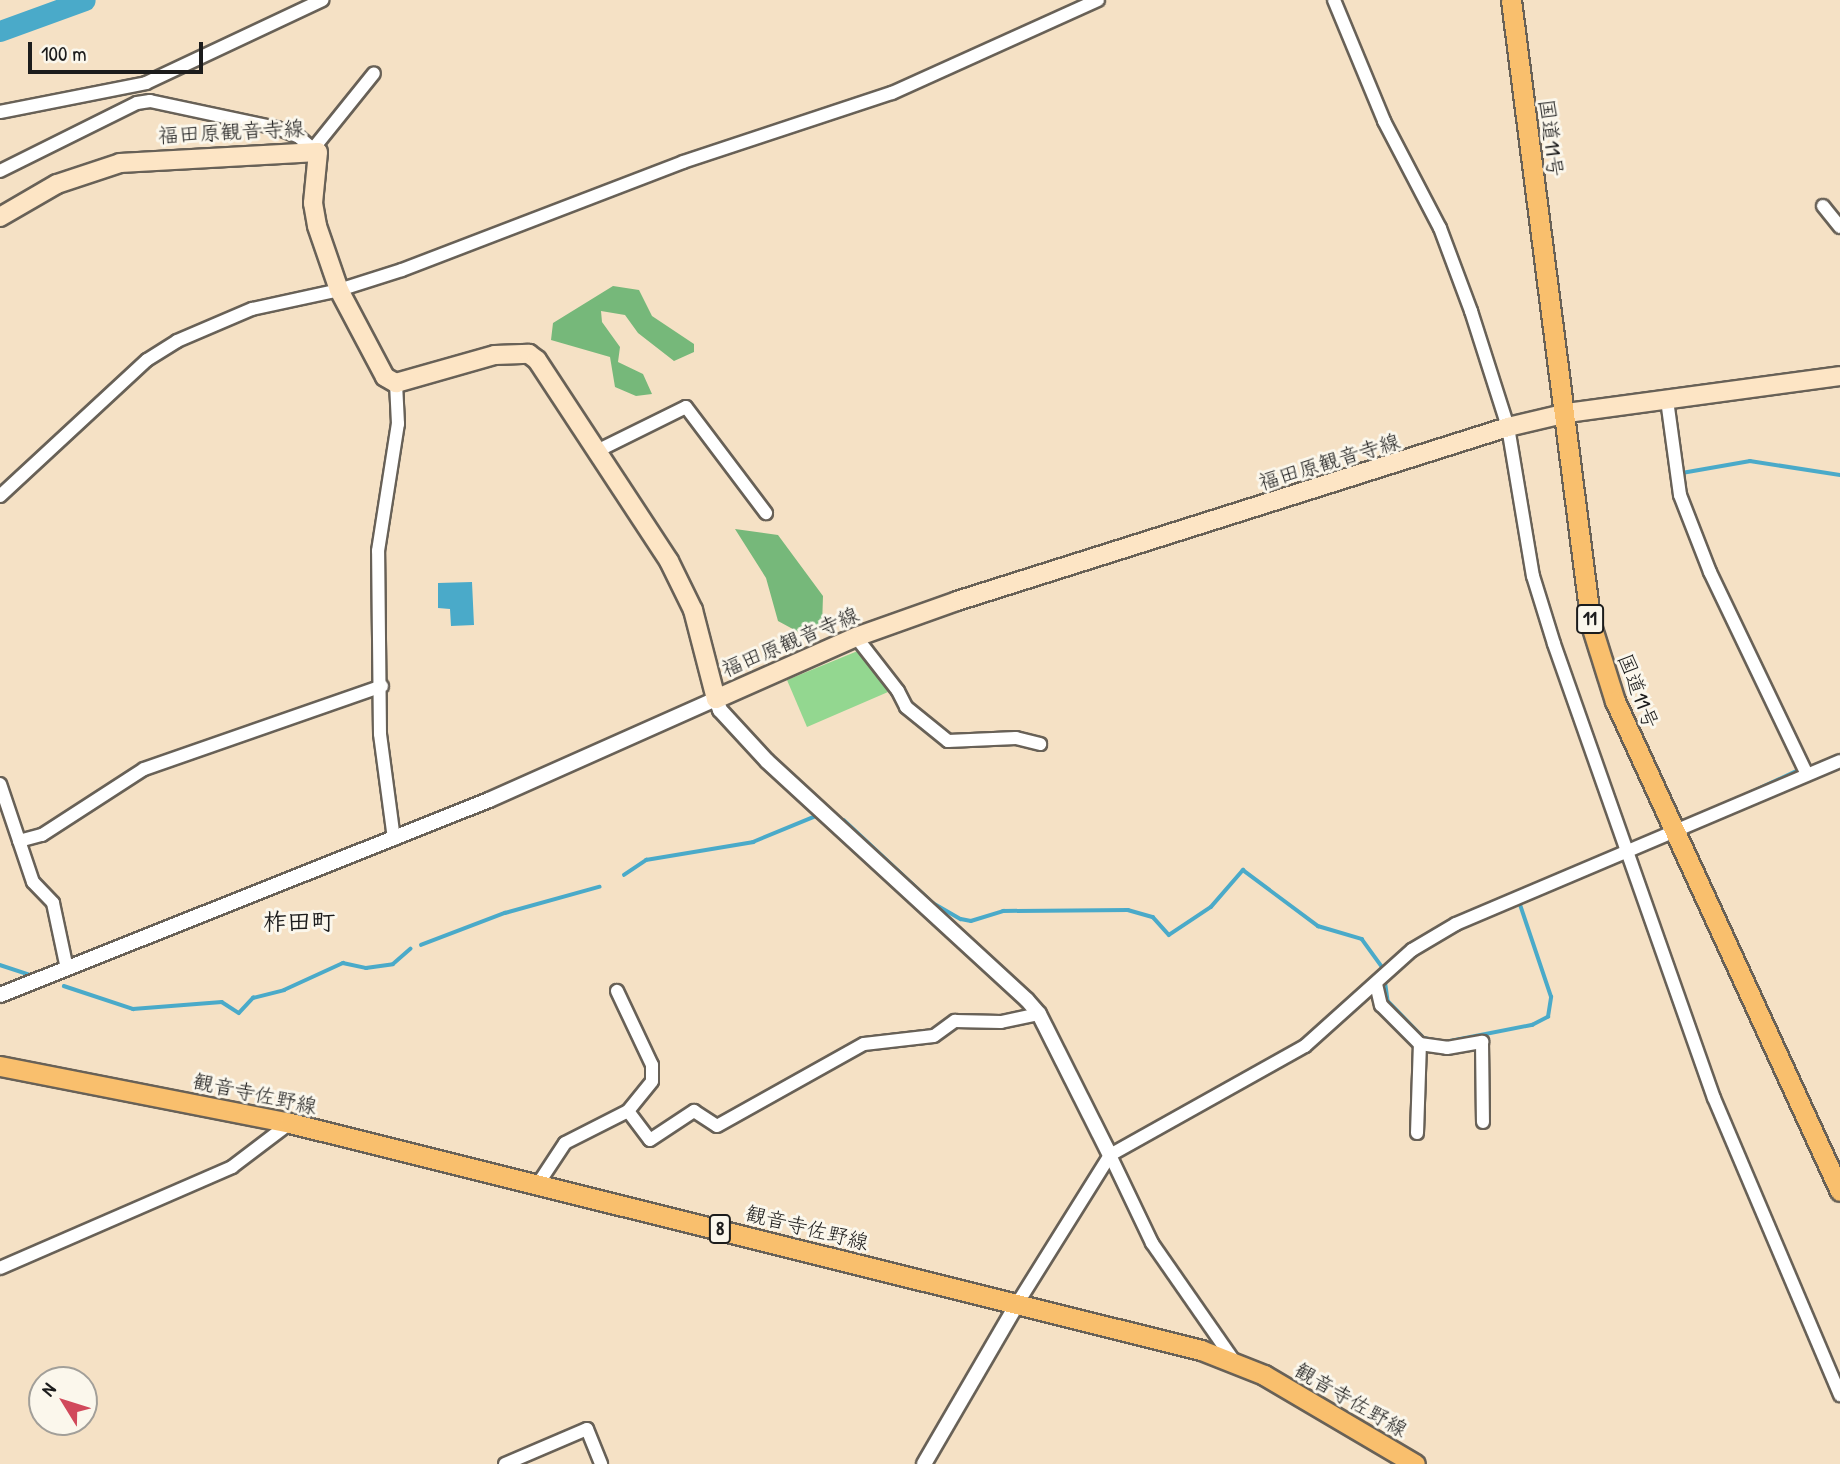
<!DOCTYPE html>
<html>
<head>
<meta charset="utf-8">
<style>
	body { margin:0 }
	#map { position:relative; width:1840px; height:1464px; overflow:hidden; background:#f5e1c5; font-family:"Patrick Hand","Klee One",sans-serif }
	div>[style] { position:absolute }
	.green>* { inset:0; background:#93d790 }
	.forest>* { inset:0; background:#76b87a }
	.water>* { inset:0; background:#4aaac9 }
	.stream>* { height:3.5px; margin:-1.75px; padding:0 1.75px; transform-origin:1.75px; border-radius:1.75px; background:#4aaac9 }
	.river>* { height:21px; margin:-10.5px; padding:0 10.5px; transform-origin:10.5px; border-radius:10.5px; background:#4aaac9 }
	.roads { filter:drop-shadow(2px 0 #686157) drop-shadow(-2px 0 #686157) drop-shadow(0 2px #686157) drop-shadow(0 -2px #686157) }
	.minor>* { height:12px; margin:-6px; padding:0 6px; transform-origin:6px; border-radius:6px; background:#fff }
	.tertiary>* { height:14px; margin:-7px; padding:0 7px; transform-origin:7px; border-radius:7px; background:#fff }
	.secondary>* { height:18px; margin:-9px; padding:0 9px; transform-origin:9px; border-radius:9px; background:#fde5c5 }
	.primary>* { height:19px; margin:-9.5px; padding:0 9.5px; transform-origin:9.5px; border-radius:9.5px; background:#f9bf6d }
	.trunk>* { height:19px; margin:-9.5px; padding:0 9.5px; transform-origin:9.5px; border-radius:9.5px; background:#f9bf6d }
	span { translate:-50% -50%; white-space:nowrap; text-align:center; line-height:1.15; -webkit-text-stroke:6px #fbf7ec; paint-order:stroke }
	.shield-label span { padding:2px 5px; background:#fbf7ec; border:2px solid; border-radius:5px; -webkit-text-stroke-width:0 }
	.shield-label { font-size:19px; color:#1c1c1c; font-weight:700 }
	.street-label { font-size:21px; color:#1c1c1c }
	.quarter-label { font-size:24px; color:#1c1c1c; font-weight:700 }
	.north { position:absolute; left:28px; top:1366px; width:70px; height:70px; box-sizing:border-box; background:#fbf7ec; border:2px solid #a29f99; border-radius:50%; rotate:308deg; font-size:19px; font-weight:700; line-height:28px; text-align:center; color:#1c1c1c }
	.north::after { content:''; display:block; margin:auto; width:24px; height:32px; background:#d1495b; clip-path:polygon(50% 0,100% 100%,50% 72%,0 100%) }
	.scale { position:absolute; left:28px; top:42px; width:175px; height:32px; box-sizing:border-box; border:4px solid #1c1c1c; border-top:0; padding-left:9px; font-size:21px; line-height:24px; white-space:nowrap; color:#1c1c1c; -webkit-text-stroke:5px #fbf7ec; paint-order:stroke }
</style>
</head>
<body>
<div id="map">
	<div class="green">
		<div style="clip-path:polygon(860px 650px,888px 692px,807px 727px,787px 680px)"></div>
	</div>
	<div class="forest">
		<div style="clip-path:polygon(613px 286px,639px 290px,652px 316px,694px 344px,694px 352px,674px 361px,638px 333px,625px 315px,601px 311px,602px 322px,620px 347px,618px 362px,643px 374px,652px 394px,636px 396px,615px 387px,610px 357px,551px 340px,553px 323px)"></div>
		<div style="clip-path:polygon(735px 529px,778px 535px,823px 596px,822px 626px,802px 634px,778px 621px,766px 578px)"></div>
	</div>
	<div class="water">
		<div style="clip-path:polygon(472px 582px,474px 625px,451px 626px,450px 609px,438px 608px,438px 583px)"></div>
	</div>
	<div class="stream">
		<div style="left:1682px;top:473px;width:69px;rotate:-10deg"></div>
		<div style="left:1750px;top:461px;width:91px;rotate:8.8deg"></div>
		<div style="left:1747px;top:794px;width:60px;rotate:-24.8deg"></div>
		<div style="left:844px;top:820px;width:122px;rotate:43deg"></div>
		<div style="left:933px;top:903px;width:32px;rotate:30deg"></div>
		<div style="left:961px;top:919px;width:10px;rotate:11deg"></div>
		<div style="left:971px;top:921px;width:34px;rotate:-17deg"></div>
		<div style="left:1003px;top:911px;width:125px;rotate:-0.5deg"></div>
		<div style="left:1128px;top:910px;width:26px;rotate:16deg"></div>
		<div style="left:1153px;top:917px;width:24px;rotate:48deg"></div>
		<div style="left:1169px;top:935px;width:50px;rotate:-33.7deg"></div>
		<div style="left:1211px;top:907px;width:49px;rotate:-49.1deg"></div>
		<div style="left:1243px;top:870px;width:94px;rotate:36.7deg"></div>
		<div style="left:1318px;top:926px;width:46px;rotate:16.5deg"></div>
		<div style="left:1362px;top:939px;width:39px;rotate:54deg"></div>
		<div style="left:624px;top:875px;width:27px;rotate:-34deg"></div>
		<div style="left:646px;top:860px;width:109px;rotate:-9.5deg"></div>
		<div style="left:753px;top:842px;width:68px;rotate:-22.4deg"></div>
		<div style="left:421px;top:945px;width:90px;rotate:-20.9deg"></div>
		<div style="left:505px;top:913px;width:98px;rotate:-15.5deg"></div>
		<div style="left:0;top:965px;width:32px;rotate:18deg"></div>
		<div style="left:1385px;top:979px;width:22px;rotate:82deg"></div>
		<div style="left:1388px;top:1001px;width:52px;rotate:45.8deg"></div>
		<div style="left:1424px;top:1038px;width:21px;rotate:11deg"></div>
		<div style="left:1445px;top:1042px;width:89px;rotate:-11.1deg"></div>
		<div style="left:1532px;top:1025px;width:18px;rotate:-27deg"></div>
		<div style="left:1548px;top:1017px;width:20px;rotate:-81deg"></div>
		<div style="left:1551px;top:997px;width:100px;rotate:-108.6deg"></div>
		<div style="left:64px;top:986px;width:73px;rotate:18.4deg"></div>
		<div style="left:133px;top:1009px;width:89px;rotate:-4.5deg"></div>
		<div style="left:222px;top:1002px;width:20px;rotate:33deg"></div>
		<div style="left:239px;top:1013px;width:21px;rotate:-47deg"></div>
		<div style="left:253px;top:998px;width:32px;rotate:-14deg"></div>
		<div style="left:284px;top:990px;width:65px;rotate:-24.6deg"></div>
		<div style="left:343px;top:963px;width:24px;rotate:12deg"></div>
		<div style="left:366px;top:968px;width:27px;rotate:-8deg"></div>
		<div style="left:393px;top:964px;width:23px;rotate:-41deg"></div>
	</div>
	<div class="river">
		<div style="left:0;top:31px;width:90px;rotate:-20deg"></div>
	</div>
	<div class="roads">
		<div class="minor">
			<div style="left:1334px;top:0;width:131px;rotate:67.5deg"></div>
			<div style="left:1384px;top:121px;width:121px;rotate:62.4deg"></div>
			<div style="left:1440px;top:228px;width:89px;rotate:69.5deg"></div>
			<div style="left:1471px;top:311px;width:122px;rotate:72.3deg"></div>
			<div style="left:1508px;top:427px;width:151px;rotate:80.5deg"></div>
			<div style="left:1533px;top:576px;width:71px;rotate:72.8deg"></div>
			<div style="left:1554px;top:644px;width:481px;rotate:70.6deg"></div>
			<div style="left:1714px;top:1098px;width:323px;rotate:67deg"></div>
			<div style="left:0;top:112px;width:149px;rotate:-11.2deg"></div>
			<div style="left:146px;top:83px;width:195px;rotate:-25.2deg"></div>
			<div style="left:0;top:171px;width:153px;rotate:-26.4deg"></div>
			<div style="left:137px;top:103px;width:13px;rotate:-9deg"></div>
			<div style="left:150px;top:101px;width:130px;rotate:12deg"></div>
			<div style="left:277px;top:128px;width:24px;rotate:22deg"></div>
			<div style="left:299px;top:137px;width:18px;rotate:41deg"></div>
			<div style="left:313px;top:149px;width:97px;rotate:-51.2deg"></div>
			<div style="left:1823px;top:206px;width:27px;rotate:51deg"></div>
			<div style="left:1667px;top:400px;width:96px;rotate:82.2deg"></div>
			<div style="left:1680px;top:495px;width:83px;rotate:68.7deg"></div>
			<div style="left:1710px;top:572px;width:222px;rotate:64.4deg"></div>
			<div style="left:597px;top:451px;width:99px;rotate:-26.3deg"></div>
			<div style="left:686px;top:407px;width:133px;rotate:53deg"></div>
			<div style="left:0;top:496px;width:200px;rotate:-42.8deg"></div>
			<div style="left:147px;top:360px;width:36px;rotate:-32deg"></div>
			<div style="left:177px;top:341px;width:82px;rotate:-23.1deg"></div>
			<div style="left:252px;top:309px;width:89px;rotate:-12.3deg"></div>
			<div style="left:339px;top:290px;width:66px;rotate:-17.6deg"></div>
			<div style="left:402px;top:270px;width:301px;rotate:-21deg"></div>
			<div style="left:683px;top:162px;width:220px;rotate:-18.3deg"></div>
			<div style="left:892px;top:93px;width:226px;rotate:-24.3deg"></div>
			<div style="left:856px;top:637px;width:68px;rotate:52.1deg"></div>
			<div style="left:898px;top:691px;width:18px;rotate:63deg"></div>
			<div style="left:906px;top:707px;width:54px;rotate:39deg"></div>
			<div style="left:948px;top:741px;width:68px;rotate:-2.5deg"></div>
			<div style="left:1016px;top:738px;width:25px;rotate:14deg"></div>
			<div style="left:0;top:784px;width:103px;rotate:71.4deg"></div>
			<div style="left:33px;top:882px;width:29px;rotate:46deg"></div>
			<div style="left:53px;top:903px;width:67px;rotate:78deg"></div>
			<div style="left:394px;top:839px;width:106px;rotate:-97.6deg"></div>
			<div style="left:380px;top:734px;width:183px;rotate:-90.6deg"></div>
			<div style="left:378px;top:551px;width:129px;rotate:-81.1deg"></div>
			<div style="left:398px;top:424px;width:41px;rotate:-92.8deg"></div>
			<div style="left:19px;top:841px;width:24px;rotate:-15deg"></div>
			<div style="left:42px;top:835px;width:121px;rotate:-32.9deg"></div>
			<div style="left:144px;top:769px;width:252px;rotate:-19.2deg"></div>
			<div style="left:1376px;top:984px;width:22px;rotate:77deg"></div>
			<div style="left:1381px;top:1005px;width:55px;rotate:45deg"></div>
			<div style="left:1420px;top:1044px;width:27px;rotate:8deg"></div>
			<div style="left:1447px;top:1048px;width:36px;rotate:-10deg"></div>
			<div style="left:1482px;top:1042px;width:80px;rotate:89.3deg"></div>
			<div style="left:628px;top:1111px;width:36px;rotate:53deg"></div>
			<div style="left:650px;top:1140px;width:53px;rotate:-33.4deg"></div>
			<div style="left:694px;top:1111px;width:27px;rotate:33deg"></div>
			<div style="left:717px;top:1126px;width:168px;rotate:-29.2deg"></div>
			<div style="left:864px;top:1044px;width:70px;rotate:-6.5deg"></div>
			<div style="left:934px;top:1036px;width:26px;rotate:-36deg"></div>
			<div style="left:955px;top:1021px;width:46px;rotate:1.2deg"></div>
			<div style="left:1001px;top:1022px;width:39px;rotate:-12deg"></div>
			<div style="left:1417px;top:1133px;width:89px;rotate:-88.1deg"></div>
			<div style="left:1110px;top:1155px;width:98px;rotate:64.5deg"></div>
			<div style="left:1152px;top:1243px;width:144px;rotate:55.2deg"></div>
			<div style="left:538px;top:1184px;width:49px;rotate:-56.6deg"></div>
			<div style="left:565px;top:1143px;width:71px;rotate:-26.9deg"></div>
			<div style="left:628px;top:1111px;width:38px;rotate:-51deg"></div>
			<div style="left:652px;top:1081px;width:16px;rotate:-90deg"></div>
			<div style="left:652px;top:1065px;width:82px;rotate:-115.3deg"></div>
			<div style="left:0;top:1268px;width:253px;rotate:-23.5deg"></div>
			<div style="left:232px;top:1167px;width:73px;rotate:-37.2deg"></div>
			<div style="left:1017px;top:1304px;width:176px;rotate:-58deg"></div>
			<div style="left:1110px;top:1155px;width:223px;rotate:-29.2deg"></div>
			<div style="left:1305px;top:1046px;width:144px;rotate:-41.9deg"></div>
			<div style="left:1412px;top:950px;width:51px;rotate:-30.6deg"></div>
			<div style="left:1456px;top:924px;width:417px;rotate:-23deg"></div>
			<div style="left:505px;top:1464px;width:89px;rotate:-23.1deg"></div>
			<div style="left:587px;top:1429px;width:38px;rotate:68deg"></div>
		</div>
		<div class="tertiary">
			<div style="left:0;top:995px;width:526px;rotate:-21.74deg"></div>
			<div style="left:489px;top:800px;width:248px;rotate:-24deg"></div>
			<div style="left:716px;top:699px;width:12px;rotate:70deg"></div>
			<div style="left:720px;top:710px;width:69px;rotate:47.3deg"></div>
			<div style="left:767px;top:761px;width:353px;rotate:42.6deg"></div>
			<div style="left:1027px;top:1000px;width:18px;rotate:49deg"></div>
			<div style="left:1039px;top:1014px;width:158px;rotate:63.3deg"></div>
			<div style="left:924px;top:1464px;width:185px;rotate:-59.8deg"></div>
		</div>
		<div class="secondary">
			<div style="left:0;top:217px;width:66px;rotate:-30.1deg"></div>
			<div style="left:57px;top:184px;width:66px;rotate:-18.4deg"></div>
			<div style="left:120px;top:163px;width:198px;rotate:-3.2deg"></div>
			<div style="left:318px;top:152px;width:51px;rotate:95.6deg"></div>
			<div style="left:313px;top:203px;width:23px;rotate:80deg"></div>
			<div style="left:317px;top:226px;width:68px;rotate:71deg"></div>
			<div style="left:339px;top:290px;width:98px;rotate:62.1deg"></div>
			<div style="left:385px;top:377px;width:13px;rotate:29deg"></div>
			<div style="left:396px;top:383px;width:103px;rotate:-15.8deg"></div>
			<div style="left:495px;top:355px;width:34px;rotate:-2deg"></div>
			<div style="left:529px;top:354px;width:10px;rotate:37deg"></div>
			<div style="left:537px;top:360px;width:240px;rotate:56.7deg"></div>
			<div style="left:669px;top:561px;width:55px;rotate:63.9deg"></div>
			<div style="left:693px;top:610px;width:92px;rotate:75.5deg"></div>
			<div style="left:716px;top:699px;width:153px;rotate:-23.9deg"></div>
			<div style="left:856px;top:637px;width:107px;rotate:-19.6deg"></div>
			<div style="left:957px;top:601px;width:578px;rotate:-17.53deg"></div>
			<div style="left:1508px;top:427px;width:61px;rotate:-13.3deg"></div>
			<div style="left:1567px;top:413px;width:275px;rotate:-7.7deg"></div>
		</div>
		<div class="primary">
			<div style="left:0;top:1066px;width:296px;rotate:11.1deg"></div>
			<div style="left:290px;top:1123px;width:939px;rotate:13.99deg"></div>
			<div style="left:1201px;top:1350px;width:68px;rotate:21.6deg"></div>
			<div style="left:1264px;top:1375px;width:175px;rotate:30.5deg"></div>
		</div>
		<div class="trunk">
			<div style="left:1511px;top:0;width:630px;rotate:82.71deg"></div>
			<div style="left:1591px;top:625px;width:80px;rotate:72.5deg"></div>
			<div style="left:1615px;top:701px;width:539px;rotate:65.34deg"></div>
		</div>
	</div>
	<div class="shield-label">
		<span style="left:1590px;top:619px">11</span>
		<span style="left:720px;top:1229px">8</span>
	</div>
	<div class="street-label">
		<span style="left:231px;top:132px;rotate:-3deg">福田原観音寺線</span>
		<span style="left:1551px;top:138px;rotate:83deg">国道11号</span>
		<span style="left:1329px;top:462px;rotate:-17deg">福田原観音寺線</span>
		<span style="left:790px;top:642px;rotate:-23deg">福田原観音寺線</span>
		<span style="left:1638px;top:691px;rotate:69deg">国道11号</span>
		<span style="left:255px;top:1094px;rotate:12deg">観音寺佐野線</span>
		<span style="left:807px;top:1228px;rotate:14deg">観音寺佐野線</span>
		<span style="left:1351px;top:1400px;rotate:30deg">観音寺佐野線</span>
	</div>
	<div class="quarter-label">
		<span style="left:299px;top:922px">柞田町</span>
	</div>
	<div class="north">N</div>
	<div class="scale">100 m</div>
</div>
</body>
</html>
